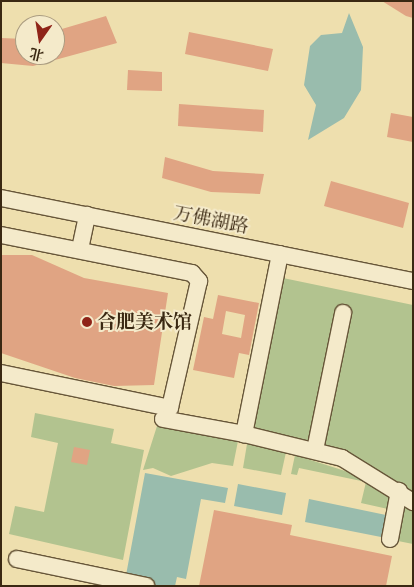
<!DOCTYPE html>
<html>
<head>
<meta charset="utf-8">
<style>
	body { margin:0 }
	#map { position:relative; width:414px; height:587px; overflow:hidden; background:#eedfae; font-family:"IM FELL Great Primer","Noto Serif SC",serif }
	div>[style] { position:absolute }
	.green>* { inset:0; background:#b2c38f }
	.water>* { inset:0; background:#99bcad }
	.building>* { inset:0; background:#e0a483 }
	.roads { filter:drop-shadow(1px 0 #675639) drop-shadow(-1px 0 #675639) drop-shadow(0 1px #675639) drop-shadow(0 -1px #675639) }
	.minor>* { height:16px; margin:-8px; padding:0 8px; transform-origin:8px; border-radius:8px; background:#f4eaca }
	.dots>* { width:14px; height:14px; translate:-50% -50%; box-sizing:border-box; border:2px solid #f4eaca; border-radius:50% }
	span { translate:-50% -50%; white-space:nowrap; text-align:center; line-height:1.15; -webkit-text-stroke:4px #f4eaca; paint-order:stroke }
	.street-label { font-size:19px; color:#3a2812 }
	.poi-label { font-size:19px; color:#3a2812; font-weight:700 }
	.left { translate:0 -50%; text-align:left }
	.frame { position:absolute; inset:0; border:2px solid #3a2812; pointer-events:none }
	.north { position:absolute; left:15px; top:15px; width:50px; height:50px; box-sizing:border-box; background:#f4eaca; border:1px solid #aa9c80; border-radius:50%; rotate:193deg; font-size:14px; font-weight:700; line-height:20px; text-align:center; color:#3a2812 }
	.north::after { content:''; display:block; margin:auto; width:18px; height:22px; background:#8f2418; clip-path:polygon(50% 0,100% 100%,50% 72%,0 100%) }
</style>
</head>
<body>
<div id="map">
	<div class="green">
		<div style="clip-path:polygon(283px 278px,413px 305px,413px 502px,342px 458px,244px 434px)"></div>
		<div style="clip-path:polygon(35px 413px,114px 429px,111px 443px,144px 450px,123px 560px,9px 534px,15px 506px,44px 512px,58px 443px,31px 437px)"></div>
		<div style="clip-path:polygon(157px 426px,238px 441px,233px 466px,212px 463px,171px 476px,153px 468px,143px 470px)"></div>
		<div style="clip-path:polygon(247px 444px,286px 452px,281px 475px,243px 468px)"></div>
		<div style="clip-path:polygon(295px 455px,364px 477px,392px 494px,388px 509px,361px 503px,366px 482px,299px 468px,297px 475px,291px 474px)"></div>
		<div style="clip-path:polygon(405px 505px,413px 512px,413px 544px,398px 541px)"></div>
	</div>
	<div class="water">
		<div style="clip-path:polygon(349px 13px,363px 47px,361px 90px,344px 118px,308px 140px,316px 105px,304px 85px,310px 46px,321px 35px,342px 33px)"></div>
		<div style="clip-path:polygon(145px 473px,228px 488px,225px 503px,201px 499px,186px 579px,177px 577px,175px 586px,124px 586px)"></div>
		<div style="clip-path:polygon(238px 484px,286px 493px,282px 515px,234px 506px)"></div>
		<div style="clip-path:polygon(309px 499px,386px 515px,381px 537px,305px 522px)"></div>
	</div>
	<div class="building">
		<div style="clip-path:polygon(382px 1px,413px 1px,413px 18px,406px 16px)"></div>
		<div style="clip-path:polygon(106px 16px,117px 43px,33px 66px,1px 63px,1px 38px,25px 39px,25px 55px,55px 55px,55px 31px)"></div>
		<div style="clip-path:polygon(189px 32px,273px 49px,268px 71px,185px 54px)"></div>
		<div style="clip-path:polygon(128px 70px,162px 72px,162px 91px,127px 90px)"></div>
		<div style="clip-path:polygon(179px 104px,264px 110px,263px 132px,178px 126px)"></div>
		<div style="clip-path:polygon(391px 113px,413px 117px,413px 142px,387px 137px)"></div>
		<div style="clip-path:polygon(165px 157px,213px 171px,264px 174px,260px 194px,211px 192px,162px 178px)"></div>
		<div style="clip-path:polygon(331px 181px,409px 203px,403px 228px,324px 206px)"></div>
		<div style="clip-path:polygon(1px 255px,32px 255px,84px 278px,168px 293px,154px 385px,114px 386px,75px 378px,1px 353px)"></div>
		<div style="clip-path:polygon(evenodd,218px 295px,259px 303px,249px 355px,239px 353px,234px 378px,193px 370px,204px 317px,213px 319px,218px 295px,226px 311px,245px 315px,241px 338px,222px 334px,226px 311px)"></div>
		<div style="clip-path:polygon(74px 447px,90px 450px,87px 465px,71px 462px)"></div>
		<div style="clip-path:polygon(214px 510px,292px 525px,290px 535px,392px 556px,386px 586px,199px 586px)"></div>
	</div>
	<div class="roads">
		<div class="minor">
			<div style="left:1px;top:198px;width:420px;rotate:11.4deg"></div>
			<div style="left:1px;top:235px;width:195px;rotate:11.3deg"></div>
			<div style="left:192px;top:273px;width:11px;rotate:49deg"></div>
			<div style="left:199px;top:281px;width:130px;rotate:102.9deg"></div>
			<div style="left:170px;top:408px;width:173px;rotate:-168.3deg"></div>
			<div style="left:80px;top:249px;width:35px;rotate:-78deg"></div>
			<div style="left:280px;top:254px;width:184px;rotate:101.3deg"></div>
			<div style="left:244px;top:434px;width:101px;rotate:13.8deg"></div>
			<div style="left:342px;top:458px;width:84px;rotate:31.8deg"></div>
			<div style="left:163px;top:419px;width:82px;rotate:10.5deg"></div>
			<div style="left:315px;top:450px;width:140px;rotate:-78.4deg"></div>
			<div style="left:390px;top:539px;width:49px;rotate:-79.4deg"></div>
			<div style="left:17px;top:559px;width:132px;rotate:11.8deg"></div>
		</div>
	</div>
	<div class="dots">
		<div style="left:87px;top:322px;background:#8f2418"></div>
	</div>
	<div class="street-label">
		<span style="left:211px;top:220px;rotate:11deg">万佛湖路</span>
	</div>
	<div class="poi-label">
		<span class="left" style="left:97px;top:322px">合肥美术馆</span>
	</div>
	<div class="frame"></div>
	<div class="north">北</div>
</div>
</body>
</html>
